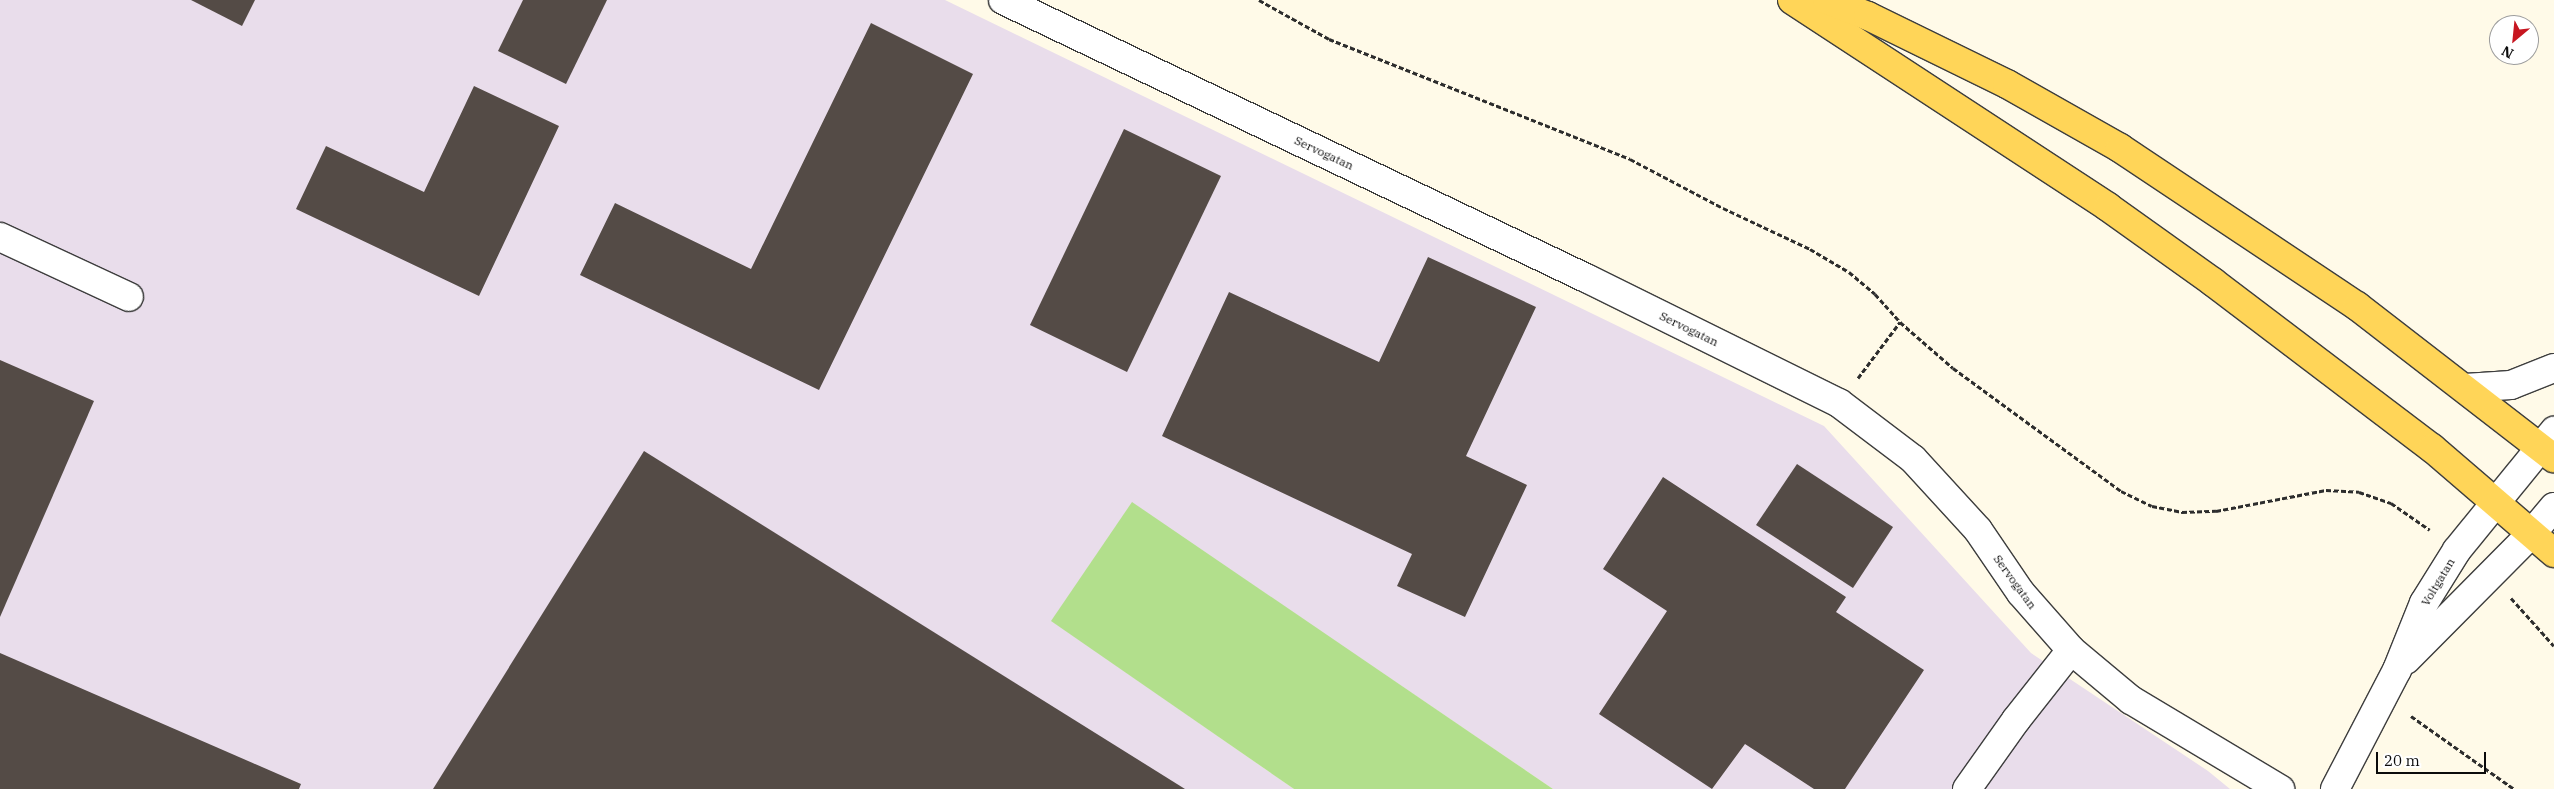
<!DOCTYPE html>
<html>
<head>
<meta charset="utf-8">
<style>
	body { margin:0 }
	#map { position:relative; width:2554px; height:789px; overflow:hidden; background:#fffae8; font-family:"IBM Plex Serif",serif }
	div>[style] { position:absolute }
	.industrial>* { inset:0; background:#e9ddeb }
	.forest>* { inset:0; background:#b2df8c }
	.building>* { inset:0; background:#544b46 }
	.path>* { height:3px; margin-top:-1.5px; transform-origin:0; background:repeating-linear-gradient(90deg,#2d2d2d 0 5px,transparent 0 7.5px) }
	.roads { filter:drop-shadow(1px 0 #3e3e3e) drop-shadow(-1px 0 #3e3e3e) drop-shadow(0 1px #3e3e3e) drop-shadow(0 -1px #3e3e3e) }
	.minor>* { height:28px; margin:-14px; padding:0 14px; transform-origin:14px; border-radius:14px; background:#fff }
	.major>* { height:28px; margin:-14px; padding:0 14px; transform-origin:14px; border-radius:14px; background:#ffd558 }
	span { translate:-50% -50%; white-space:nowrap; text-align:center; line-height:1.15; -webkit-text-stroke:5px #fff; paint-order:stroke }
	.street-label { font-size:12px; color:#0b0b0b }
	.north { position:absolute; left:2489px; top:15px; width:50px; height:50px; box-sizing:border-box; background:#fff; border:1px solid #9d9d9d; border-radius:50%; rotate:208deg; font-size:14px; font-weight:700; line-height:20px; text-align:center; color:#0b0b0b }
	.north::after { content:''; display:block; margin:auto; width:18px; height:22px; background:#c71620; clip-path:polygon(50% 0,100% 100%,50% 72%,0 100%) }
	.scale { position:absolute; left:2376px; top:752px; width:110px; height:22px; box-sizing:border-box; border:2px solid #0b0b0b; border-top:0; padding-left:6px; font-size:15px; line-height:18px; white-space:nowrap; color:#0b0b0b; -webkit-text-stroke:4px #fff; paint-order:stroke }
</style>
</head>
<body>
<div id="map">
	<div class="industrial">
		<div style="clip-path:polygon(0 0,945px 0,1824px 426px,2031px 653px,2208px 771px,2230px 789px,1553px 789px,1132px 503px,1052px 621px,1294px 789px,0 789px)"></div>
	</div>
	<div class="forest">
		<div style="clip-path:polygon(1132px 502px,1553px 789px,1294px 789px,1051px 621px)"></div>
	</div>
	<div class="building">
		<div style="clip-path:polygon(191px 0,255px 0,242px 26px)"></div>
		<div style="clip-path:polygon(523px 0,607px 0,566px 84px,498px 51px)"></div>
		<div style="clip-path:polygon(871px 23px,973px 74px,819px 390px,580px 275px,615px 203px,751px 269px)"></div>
		<div style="clip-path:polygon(474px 86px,559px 126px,479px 296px,296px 209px,326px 146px,424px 192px)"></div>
		<div style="clip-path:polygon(1124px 129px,1221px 176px,1127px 372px,1030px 325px)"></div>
		<div style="clip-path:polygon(1428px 257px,1536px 307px,1466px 456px,1527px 485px,1465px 617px,1397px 586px,1412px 554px,1162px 436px,1229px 292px,1379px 362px)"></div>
		<div style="clip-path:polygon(0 360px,94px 401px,0 617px)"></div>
		<div style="clip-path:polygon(644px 451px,1185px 789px,433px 789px)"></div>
		<div style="clip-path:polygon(1797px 464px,1893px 527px,1853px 588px,1756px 525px)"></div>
		<div style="clip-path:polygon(1663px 477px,1846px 597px,1836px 612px,1924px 670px,1845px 789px,1814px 789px,1745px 744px,1712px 789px,1599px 714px,1667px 611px,1603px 569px)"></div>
		<div style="clip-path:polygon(0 653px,301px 784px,299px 789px,0 789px)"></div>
	</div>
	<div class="path">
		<div style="left:1259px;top:0;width:80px;rotate:29.1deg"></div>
		<div style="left:1329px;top:39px;width:324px;rotate:21.7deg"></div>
		<div style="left:1630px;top:159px;width:105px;rotate:27.8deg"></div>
		<div style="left:1723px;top:208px;width:96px;rotate:25.2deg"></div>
		<div style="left:1810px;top:249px;width:45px;rotate:30.5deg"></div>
		<div style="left:1849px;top:272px;width:34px;rotate:40deg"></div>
		<div style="left:1875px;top:294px;width:38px;rotate:48deg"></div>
		<div style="left:1900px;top:322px;width:70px;rotate:41deg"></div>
		<div style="left:1953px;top:368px;width:208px;rotate:36.2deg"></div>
		<div style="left:2121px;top:491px;width:34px;rotate:26deg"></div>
		<div style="left:2152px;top:506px;width:31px;rotate:11deg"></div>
		<div style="left:2182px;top:512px;width:34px;rotate:-2deg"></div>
		<div style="left:2216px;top:511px;width:112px;rotate:-10.8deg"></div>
		<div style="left:2326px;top:490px;width:33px;rotate:3deg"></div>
		<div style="left:2359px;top:492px;width:34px;rotate:19deg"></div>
		<div style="left:2391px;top:503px;width:47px;rotate:34.7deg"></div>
		<div style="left:1858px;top:378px;width:70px;rotate:-53.1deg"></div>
		<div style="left:2511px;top:598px;width:64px;rotate:48.1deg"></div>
		<div style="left:2411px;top:716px;width:126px;rotate:35.3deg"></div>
	</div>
	<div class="roads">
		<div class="minor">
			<div style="left:1003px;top:0;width:648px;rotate:25.5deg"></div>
			<div style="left:1588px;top:279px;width:280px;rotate:26.3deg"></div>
			<div style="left:1839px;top:403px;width:93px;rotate:37.1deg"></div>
			<div style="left:1913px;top:459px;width:96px;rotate:47.5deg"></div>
			<div style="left:1978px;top:530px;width:76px;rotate:55.7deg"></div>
			<div style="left:2021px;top:593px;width:76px;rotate:48.7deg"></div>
			<div style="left:2071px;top:650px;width:78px;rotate:39.8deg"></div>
			<div style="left:2131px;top:700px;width:174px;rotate:30.9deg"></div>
			<div style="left:0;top:237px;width:142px;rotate:24.9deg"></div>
			<div style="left:2465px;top:388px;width:46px;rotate:-3.7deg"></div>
			<div style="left:2511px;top:385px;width:46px;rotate:-21.6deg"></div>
			<div style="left:2406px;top:660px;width:179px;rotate:-45.2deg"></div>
			<div style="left:2532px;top:533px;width:34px;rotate:-50deg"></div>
			<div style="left:1967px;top:789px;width:85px;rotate:-54.6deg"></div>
			<div style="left:2016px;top:720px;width:89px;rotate:-51.8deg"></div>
			<div style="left:2335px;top:789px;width:134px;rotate:-62.5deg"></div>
			<div style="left:2397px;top:670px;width:72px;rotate:-68.1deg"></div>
			<div style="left:2424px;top:603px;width:62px;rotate:-58.1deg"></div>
			<div style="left:2457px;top:550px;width:154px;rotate:-50.8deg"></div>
		</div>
		<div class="major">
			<div style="left:1792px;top:0;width:378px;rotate:33.2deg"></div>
			<div style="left:2108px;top:207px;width:129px;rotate:35.5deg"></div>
			<div style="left:2213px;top:282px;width:275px;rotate:37.2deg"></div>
			<div style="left:2432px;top:448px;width:161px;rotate:40.7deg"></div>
			<div style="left:1827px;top:0;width:44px;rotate:21.3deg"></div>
			<div style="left:1868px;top:16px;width:155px;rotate:26.1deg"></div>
			<div style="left:2007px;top:84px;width:130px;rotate:29.5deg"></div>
			<div style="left:2120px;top:148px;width:285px;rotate:33.7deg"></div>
			<div style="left:2357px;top:306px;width:249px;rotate:37.7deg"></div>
		</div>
	</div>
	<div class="street-label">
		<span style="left:1324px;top:153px;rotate:25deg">Servogatan</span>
		<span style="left:1689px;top:329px;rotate:26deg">Servogatan</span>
		<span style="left:2015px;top:582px;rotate:54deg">Servogatan</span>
		<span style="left:2438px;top:582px;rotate:-59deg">Voltgatan</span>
	</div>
	<div class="north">N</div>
	<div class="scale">20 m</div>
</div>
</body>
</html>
